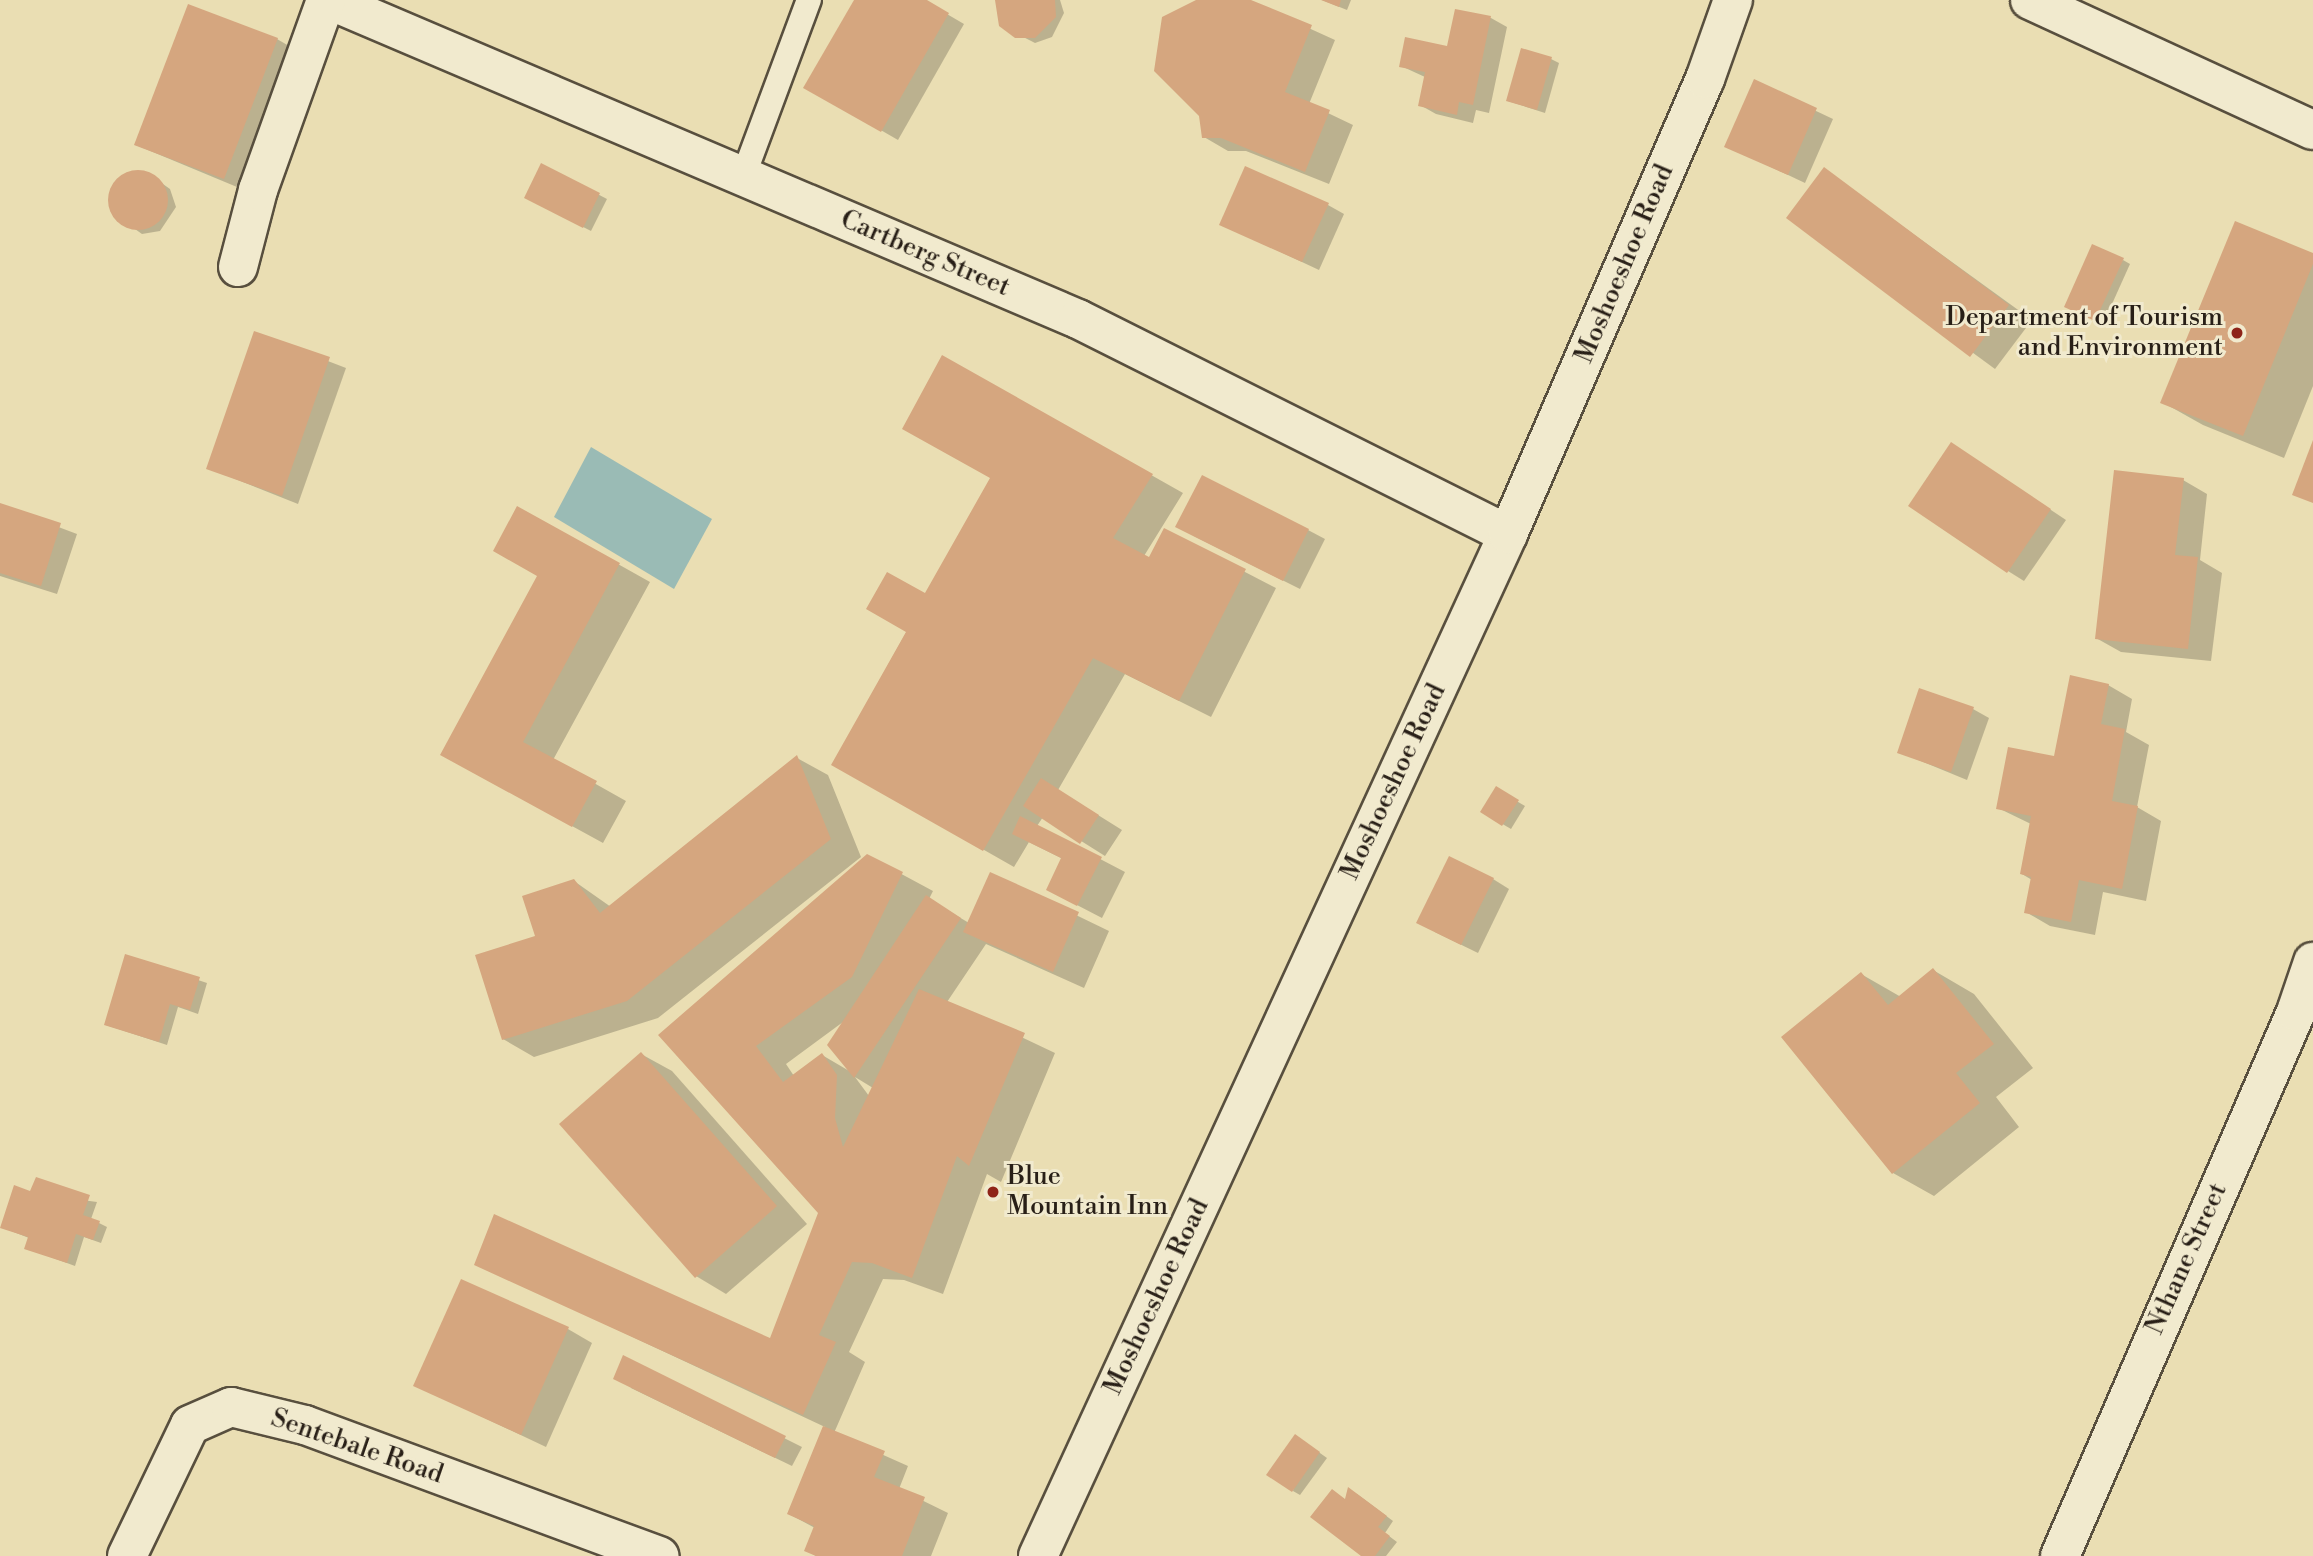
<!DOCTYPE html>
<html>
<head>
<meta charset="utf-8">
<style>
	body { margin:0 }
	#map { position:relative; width:2313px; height:1556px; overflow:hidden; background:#eadeb3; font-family:"Libre Bodoni",serif }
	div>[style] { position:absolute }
	.water>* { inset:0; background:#9abbb5 }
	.shadow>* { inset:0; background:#0003 }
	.building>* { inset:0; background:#d5a67f }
	.round { border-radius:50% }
	.roads { filter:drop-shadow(2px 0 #584f3e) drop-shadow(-2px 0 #584f3e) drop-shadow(0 2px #584f3e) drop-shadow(0 -2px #584f3e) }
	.lane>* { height:24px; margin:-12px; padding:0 12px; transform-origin:12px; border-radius:12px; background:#f1eace }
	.street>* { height:38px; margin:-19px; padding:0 19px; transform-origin:19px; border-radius:19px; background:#f1eace }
	.secondary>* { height:38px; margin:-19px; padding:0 19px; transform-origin:19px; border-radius:19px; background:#f1eace }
	.dots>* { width:19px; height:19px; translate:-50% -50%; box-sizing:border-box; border:4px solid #f1eace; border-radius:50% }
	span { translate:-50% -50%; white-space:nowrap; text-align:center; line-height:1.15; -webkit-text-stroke:6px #f1eace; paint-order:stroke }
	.street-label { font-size:26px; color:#281f17 }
	.poi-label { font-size:26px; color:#281f17 }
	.right { translate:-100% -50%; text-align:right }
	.left { translate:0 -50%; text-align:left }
</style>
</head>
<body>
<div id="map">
	<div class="water">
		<div style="clip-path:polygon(591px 447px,712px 519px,674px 589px,554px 517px)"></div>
	</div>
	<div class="shadow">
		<div style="clip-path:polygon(856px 0,923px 0,964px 24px,898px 140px,806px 87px)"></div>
		<div style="clip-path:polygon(998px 0,1060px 0,1064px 13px,1052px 37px,1035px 43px,1000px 25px)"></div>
		<div style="clip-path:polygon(1200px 0,1247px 0,1335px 40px,1309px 104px,1353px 125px,1329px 184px,1246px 151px,1228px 151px,1204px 137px)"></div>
		<div style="clip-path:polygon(1322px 0,1351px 0,1347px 10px)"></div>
		<div style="clip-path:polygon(1457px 11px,1491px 18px,1507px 27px,1489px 113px,1476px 110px,1473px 123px,1436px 114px,1420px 105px,1425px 77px,1401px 66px,1449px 48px)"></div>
		<div style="clip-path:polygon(277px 39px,301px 53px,249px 192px,136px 145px)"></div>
		<div style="clip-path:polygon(1551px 59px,1559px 63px,1545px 113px,1508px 101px)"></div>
		<div style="clip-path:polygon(1755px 82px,1833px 119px,1805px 183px,1726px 146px)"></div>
		<div style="clip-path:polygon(542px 165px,607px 199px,591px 231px,534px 202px)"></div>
		<div style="clip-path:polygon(1825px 170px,2032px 320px,1995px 369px,1789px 218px)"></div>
		<div style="clip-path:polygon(146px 172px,170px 189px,176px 207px,160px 231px,142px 234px,111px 212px,110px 193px,127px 173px)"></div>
		<div style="clip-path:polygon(1328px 205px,1344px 214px,1319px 270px,1221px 224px)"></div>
		<div style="clip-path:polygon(2313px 255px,2313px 386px,2284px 458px,2203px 425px,2162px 402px)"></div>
		<div style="clip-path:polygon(2123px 260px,2130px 264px,2103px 324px,2074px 311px)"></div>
		<div style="clip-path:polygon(255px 333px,346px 368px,298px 504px,208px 468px)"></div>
		<div style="clip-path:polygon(942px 357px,1183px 493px,1144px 556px,1150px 559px,1164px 530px,1276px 588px,1211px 717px,1125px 674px,1058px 790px,1122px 830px,1105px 856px,1043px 817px,1037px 826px,1125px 872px,1102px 918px,1048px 890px,1063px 859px,1029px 842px,1014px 867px,833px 764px,992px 478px)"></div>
		<div style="clip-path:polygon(1967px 454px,2066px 520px,2024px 581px,2008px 571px)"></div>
		<div style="clip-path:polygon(2183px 480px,2207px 494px,2200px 560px,2222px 573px,2211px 661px,2121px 652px,2096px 638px)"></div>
		<div style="clip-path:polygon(0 505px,77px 534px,57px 594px,0 576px)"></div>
		<div style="clip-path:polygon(518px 508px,650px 582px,553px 760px,626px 801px,603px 843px,473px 772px,539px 576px)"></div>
		<div style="clip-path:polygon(1308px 530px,1325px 539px,1300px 589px,1194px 536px)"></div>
		<div style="clip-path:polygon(2108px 685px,2132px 699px,2126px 732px,2149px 745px,2137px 807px,2161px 821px,2146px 901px,2103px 892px,2095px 935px,2050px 926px,2026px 912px,2032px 880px,2022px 874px,2031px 824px,1998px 808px,2055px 758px)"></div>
		<div style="clip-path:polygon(1973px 709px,1989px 718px,1967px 780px,1899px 752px)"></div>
		<div style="clip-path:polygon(797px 758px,828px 775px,861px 857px,658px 1018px,534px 1057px,503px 1039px,537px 937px,574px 881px,611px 907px)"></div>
		<div style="clip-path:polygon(1496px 789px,1525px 806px,1511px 829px,1482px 812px)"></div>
		<div style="clip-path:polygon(evenodd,868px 856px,933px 891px,929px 899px,969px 923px,991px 874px,1109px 931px,1084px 988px,986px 944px,947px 1002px,1055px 1053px,1001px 1182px,987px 1174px,943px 1294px,904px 1280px,883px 1279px,849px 1352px,865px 1362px,834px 1433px,908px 1466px,899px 1489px,948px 1513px,931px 1556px,816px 1556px,807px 1551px,815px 1528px,789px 1514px,825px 1427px,477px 1264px,771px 1340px,820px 1213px,661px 1035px,868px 856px,843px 1022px,851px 1072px,822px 1055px,794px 1076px,786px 1064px,843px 1022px,868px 856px,855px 1077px,873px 1088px,869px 1096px,855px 1077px)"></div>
		<div style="clip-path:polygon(1493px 879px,1509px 889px,1478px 953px,1435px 932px)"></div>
		<div style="clip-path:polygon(126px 956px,207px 983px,198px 1014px,178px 1007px,167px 1045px,106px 1025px)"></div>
		<div style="clip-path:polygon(1933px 970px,1974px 994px,2033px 1068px,1996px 1097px,2019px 1127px,1934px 1196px,1893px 1173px,1861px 974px,1901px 997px)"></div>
		<div style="clip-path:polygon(641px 1054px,672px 1071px,807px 1224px,726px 1294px,696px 1276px)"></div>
		<div style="clip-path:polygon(31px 1193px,97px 1202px,91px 1219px,107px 1227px,101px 1243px,84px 1237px,75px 1266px,26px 1248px,29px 1238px,1px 1227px)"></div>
		<div style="clip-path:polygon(568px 1329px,592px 1343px,546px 1447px,415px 1385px)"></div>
		<div style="clip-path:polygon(624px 1358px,802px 1447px,792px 1466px,631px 1388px)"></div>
		<div style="clip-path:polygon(1303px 1441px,1327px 1458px,1300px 1495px,1293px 1491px)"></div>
		<div style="clip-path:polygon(1357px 1494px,1393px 1521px,1385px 1533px,1397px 1542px,1386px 1556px,1364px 1556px,1346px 1501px)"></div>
	</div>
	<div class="building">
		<div style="clip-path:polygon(854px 0,927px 0,949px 13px,881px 132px,803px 88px)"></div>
		<div style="clip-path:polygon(995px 0,1055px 0,1056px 17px,1035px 38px,1015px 38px,999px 26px)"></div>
		<div style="clip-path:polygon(1196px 0,1251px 0,1312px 25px,1285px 92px,1330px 110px,1305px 172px,1221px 138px,1202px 138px,1199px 116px,1154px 71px,1162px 17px)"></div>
		<div style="clip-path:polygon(1321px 0,1341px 0,1339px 7px)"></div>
		<div style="clip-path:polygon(188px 4px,278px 38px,224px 179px,134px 145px)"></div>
		<div style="clip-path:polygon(1455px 9px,1491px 16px,1473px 105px,1459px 102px,1457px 115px,1418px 106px,1425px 72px,1399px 67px,1405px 37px,1447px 46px)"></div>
		<div style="clip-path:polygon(1521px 48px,1552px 57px,1537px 110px,1506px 101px)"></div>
		<div style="clip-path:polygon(1754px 79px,1817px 108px,1788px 175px,1724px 147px)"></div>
		<div style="clip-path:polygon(541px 163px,600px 193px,583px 228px,524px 198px)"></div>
		<div style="clip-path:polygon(1245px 166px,1329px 203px,1302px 262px,1219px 225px)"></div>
		<div style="clip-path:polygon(1824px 167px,2009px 305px,1970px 357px,1786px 218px)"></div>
		<div class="round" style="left:108px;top:170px;width:60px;height:60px"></div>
		<div style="clip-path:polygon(2235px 221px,2313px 253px,2313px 264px,2243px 436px,2160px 403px)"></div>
		<div style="clip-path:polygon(2092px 244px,2124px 258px,2095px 321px,2064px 307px)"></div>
		<div style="clip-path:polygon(254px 331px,330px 357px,282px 496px,206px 469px)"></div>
		<div style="clip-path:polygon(942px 355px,1153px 474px,1113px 538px,1149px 557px,1164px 528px,1246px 569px,1179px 701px,1093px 658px,983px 851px,831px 765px,906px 632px,866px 609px,887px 572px,925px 593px,990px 478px,902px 429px)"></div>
		<div style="clip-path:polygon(2313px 440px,2313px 503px,2292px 495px)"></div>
		<div style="clip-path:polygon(1951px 442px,2051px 509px,2007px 573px,1908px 506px)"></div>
		<div style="clip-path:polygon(2114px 470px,2184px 478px,2175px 555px,2198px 557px,2188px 649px,2095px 639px)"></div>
		<div style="clip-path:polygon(1202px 475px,1309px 529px,1283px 581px,1175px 527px)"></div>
		<div style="clip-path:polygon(0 503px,61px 523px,41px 586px,0 573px)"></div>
		<div style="clip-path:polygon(517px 506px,620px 563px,523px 742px,597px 781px,572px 827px,440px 755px,537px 576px,493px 551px)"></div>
		<div style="clip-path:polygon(2070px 675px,2109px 684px,2101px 724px,2125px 729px,2112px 801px,2138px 806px,2122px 889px,2079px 880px,2071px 922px,2024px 913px,2031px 877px,2020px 874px,2031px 816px,1996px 809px,2008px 747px,2054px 756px)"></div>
		<div style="clip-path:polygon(1919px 688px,1974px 707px,1951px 772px,1897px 753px)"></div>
		<div style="clip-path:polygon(797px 755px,831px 839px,627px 1001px,502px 1040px,475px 955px,535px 936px,522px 896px,574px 879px,600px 913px)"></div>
		<div style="clip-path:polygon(1041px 778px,1099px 815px,1080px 844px,1023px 806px)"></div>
		<div style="clip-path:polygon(1496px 786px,1519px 800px,1502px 826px,1480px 812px)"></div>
		<div style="clip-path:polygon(1020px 816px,1102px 857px,1077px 906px,1046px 890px,1061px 858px,1012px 834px)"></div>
		<div style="clip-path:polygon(867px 854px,903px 872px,852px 977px,756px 1046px,783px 1082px,822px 1053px,837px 1075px,835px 1118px,843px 1147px,919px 989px,1025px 1033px,969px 1166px,957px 1156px,912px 1278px,872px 1263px,852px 1262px,819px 1335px,836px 1342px,803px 1415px,474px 1265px,494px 1214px,770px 1338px,818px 1213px,658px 1035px)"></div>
		<div style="clip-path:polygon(1449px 856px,1494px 878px,1461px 945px,1416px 923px)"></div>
		<div style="clip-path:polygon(990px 872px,1079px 912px,1053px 972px,963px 932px)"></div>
		<div style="clip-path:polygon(926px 895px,961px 918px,854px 1078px,827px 1045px)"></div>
		<div style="clip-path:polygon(125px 954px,200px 977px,190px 1010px,170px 1004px,159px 1042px,104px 1025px)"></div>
		<div style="clip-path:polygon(1933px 968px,1994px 1044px,1956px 1073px,1980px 1103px,1892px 1174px,1781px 1037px,1861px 972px,1888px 1005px)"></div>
		<div style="clip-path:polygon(641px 1052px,777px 1206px,695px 1278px,559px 1124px)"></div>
		<div style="clip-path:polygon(36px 1177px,90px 1195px,83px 1215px,100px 1221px,93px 1240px,76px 1234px,67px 1263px,24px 1249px,28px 1237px,0 1228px,14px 1185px,30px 1191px)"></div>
		<div style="clip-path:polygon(461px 1279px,569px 1327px,521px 1435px,413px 1386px)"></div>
		<div style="clip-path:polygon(623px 1355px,786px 1436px,775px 1458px,613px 1379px)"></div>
		<div style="clip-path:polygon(823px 1426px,885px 1451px,874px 1477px,925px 1497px,902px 1556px,816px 1556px,804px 1551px,814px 1526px,787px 1514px)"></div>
		<div style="clip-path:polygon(1295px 1434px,1320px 1452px,1292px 1492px,1266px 1475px)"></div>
		<div style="clip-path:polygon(1348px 1487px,1387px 1516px,1378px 1527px,1390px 1536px,1375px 1556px,1361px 1556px,1310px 1517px,1332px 1489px,1345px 1499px)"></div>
	</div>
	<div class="roads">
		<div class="lane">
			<div style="left:743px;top:177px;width:189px;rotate:-69.6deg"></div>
		</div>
		<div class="street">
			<div style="left:329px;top:0;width:814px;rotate:23.07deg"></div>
			<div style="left:1078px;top:319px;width:481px;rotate:26.6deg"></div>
			<div style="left:2030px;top:0;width:311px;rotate:24.7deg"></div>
			<div style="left:238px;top:267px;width:80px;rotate:-75.4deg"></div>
			<div style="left:258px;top:190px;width:202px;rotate:-70.3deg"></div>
			<div style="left:127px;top:1556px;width:145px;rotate:-64.3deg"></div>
			<div style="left:190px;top:1425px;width:45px;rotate:-23.7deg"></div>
			<div style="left:231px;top:1407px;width:76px;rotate:13.7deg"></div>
			<div style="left:305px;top:1425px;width:378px;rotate:20.3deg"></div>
			<div style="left:2060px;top:1556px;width:593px;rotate:-66.55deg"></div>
			<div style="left:2296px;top:1012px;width:53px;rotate:-71.2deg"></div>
		</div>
		<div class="secondary">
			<div style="left:1038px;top:1556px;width:1125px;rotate:-65.3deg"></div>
			<div style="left:1508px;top:534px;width:496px;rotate:-66.6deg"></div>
			<div style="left:1705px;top:79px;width:84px;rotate:-70.5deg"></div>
		</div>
	</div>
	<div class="dots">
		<div style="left:2237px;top:333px;background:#8f2418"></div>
		<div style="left:993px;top:1192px;background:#8f2418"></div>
	</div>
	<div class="street-label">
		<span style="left:925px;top:254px;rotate:23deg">Cartberg Street</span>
		<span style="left:1625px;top:264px;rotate:-67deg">Moshoeshoe Road</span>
		<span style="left:1394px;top:782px;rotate:-65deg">Moshoeshoe Road</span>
		<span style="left:2187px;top:1259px;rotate:-66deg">Nthane Street</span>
		<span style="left:1157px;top:1297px;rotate:-65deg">Moshoeshoe Road</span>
		<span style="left:357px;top:1447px;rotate:19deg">Sentebale Road</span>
	</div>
	<div class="poi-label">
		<span class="right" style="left:2223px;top:333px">Department of Tourism<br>and Environment</span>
		<span class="left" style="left:1007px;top:1192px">Blue<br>Mountain Inn</span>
	</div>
</div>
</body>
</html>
